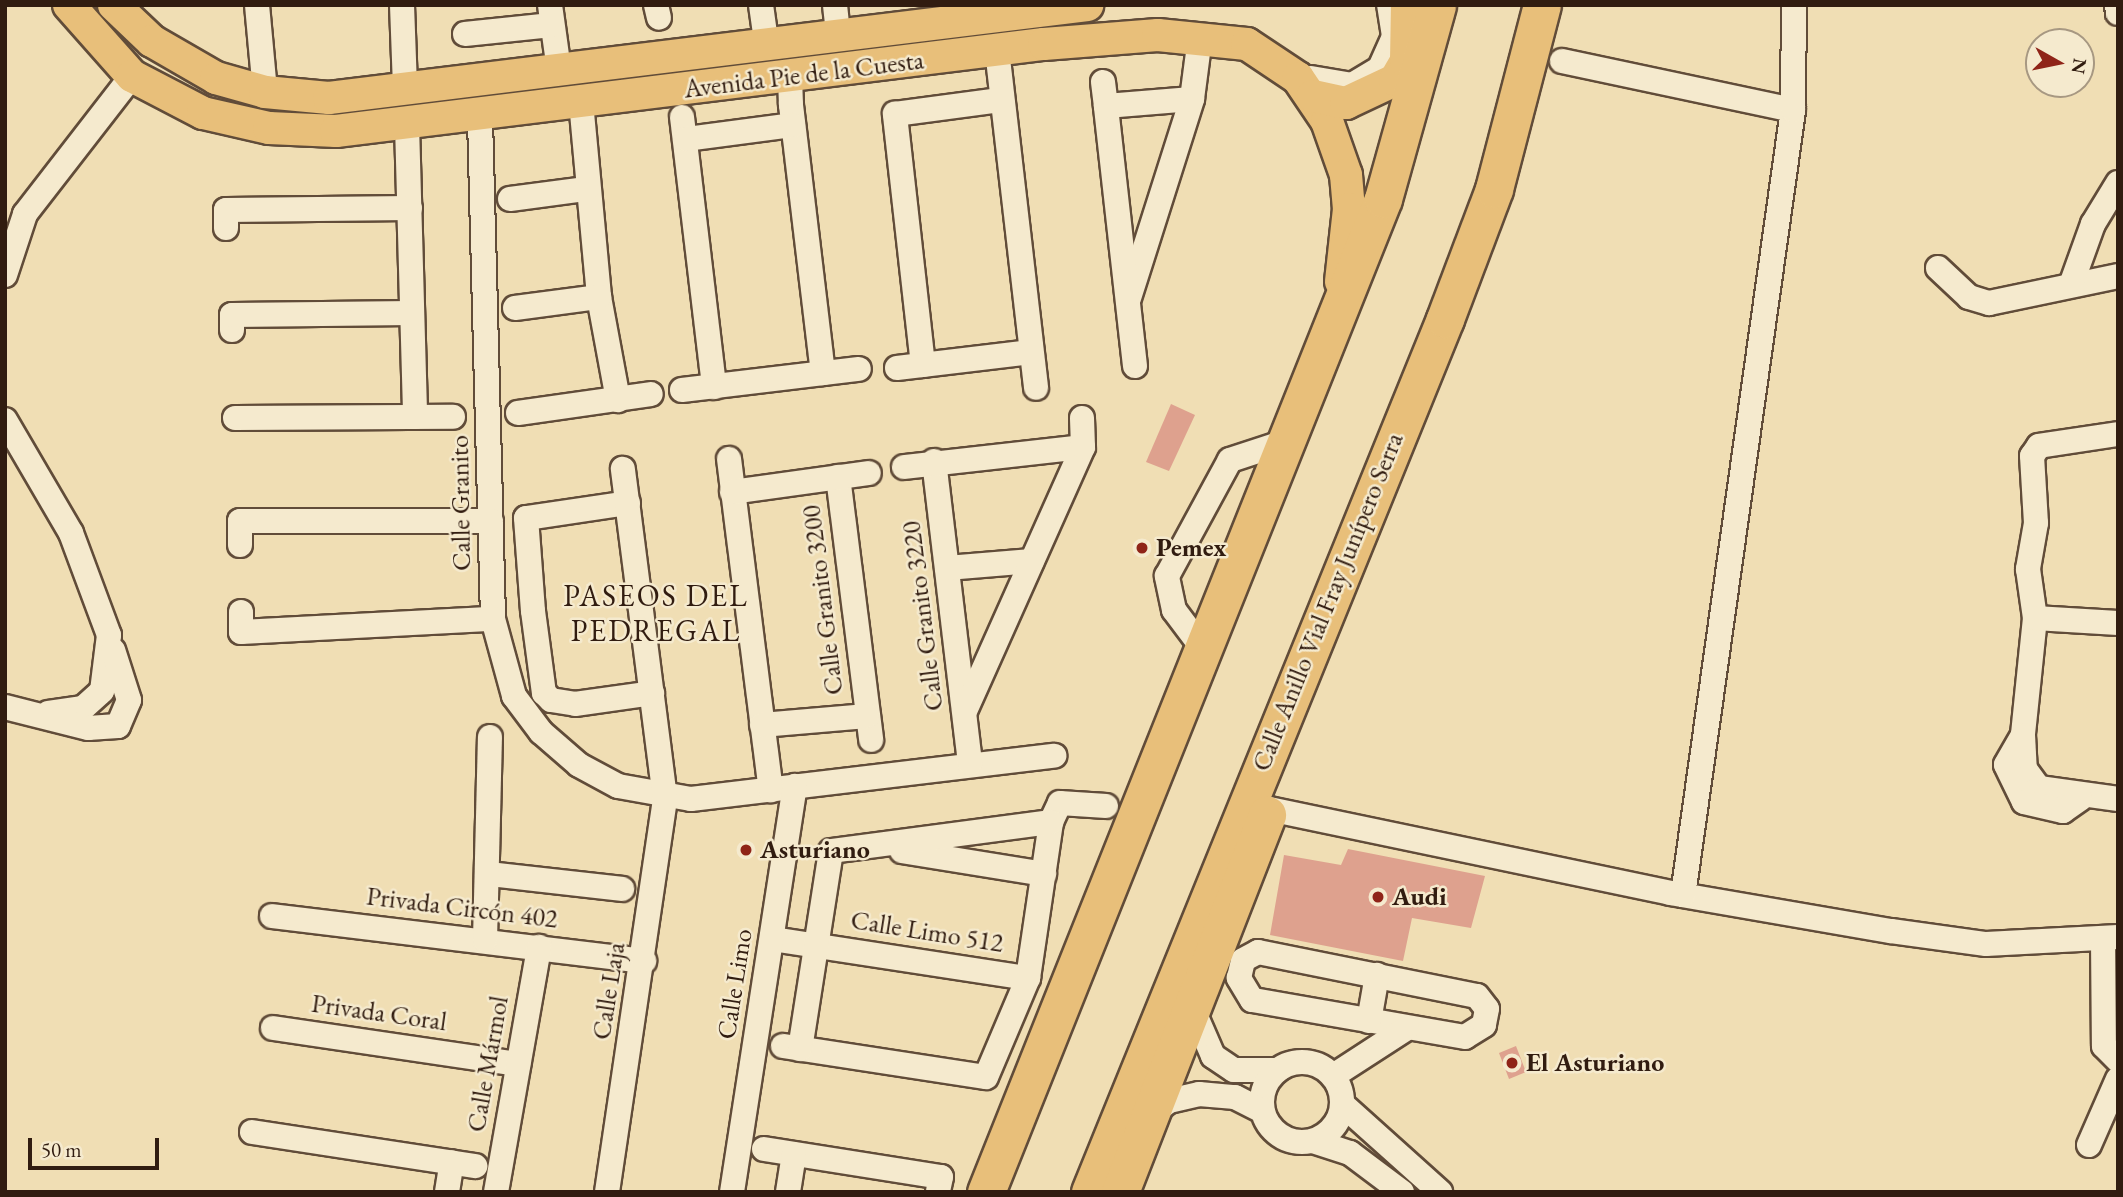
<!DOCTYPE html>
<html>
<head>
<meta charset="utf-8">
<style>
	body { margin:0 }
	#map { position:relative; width:2123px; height:1197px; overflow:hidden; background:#f0deb4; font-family:"EB Garamond",serif }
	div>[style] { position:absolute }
	.building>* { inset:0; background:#dea18e }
	.roads { filter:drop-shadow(2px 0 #614c39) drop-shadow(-2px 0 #614c39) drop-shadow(0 2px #614c39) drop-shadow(0 -2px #614c39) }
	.minor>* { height:24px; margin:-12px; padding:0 12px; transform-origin:12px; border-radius:12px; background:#f5eace }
	.minor>.ring { margin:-12px; padding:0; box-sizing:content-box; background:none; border:24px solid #f5eace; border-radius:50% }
	.major>* { height:32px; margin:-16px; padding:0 16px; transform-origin:16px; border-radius:16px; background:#e8bf7a }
	.highway>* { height:37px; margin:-18.5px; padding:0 18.5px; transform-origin:18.5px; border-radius:18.5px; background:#e8bf7a }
	.dots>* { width:19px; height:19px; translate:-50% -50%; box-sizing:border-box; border:4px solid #f5eace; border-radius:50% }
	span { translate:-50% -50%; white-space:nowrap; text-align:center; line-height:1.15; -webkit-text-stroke:5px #f5eace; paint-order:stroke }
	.street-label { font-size:26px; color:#311c10 }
	.poi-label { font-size:26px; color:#311c10; font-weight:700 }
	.left { translate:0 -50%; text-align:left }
	.quarter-label { font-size:30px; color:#311c10; letter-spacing:2px }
	.frame { position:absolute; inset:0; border:7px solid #311c10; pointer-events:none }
	.north { position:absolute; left:2025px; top:28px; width:70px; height:70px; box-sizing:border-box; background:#f5eace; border:2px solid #a79882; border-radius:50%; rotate:99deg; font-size:19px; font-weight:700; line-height:28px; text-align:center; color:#311c10 }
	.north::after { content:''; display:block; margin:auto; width:24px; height:32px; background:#8f2418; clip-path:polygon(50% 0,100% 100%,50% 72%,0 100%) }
	.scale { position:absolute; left:28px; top:1138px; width:131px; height:32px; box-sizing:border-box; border:4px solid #311c10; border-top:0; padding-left:9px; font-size:21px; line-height:24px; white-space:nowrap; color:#311c10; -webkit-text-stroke:5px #f5eace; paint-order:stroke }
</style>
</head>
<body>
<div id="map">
	<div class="building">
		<div style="clip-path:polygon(1171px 404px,1195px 415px,1169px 471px,1146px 462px)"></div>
		<div style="clip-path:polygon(1348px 849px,1485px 876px,1471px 928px,1412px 918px,1403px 961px,1270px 935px,1284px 855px,1341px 865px)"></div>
		<div style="clip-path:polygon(1516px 1046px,1526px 1072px,1509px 1079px,1499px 1053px)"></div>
	</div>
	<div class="roads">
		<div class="minor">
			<div style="left:257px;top:5px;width:87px;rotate:84.7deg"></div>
			<div style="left:402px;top:5px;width:82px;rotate:87.9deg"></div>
			<div style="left:550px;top:5px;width:66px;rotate:82.1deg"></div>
			<div style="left:656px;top:5px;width:13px;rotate:77deg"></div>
			<div style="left:761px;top:5px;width:37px;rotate:82deg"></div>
			<div style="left:766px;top:42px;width:18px;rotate:6deg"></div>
			<div style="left:835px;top:5px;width:29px;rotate:84deg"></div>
			<div style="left:2117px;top:5px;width:8px;rotate:83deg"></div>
			<div style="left:465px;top:34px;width:87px;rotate:-5.9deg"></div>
			<div style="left:997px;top:50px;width:340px;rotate:83.4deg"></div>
			<div style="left:1562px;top:61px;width:236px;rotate:12deg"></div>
			<div style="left:805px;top:70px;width:17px;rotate:155deg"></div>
			<div style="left:790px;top:77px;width:28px;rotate:88deg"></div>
			<div style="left:791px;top:105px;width:270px;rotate:83.2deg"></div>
			<div style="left:1311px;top:78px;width:42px;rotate:9.7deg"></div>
			<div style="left:1352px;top:85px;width:33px;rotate:-31deg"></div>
			<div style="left:1380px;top:68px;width:35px;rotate:-66deg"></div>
			<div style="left:1394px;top:36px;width:31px;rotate:-99deg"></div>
			<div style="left:1103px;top:82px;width:24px;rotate:83deg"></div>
			<div style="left:581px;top:102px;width:196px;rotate:84.7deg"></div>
			<div style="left:599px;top:297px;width:105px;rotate:79.5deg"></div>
			<div style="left:682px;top:117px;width:272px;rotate:83.2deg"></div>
			<div style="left:480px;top:118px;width:501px;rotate:88.51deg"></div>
			<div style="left:493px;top:619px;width:80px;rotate:74.7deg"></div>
			<div style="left:514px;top:696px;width:45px;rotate:53.1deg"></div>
			<div style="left:541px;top:732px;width:50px;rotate:41deg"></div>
			<div style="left:579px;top:765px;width:44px;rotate:28.3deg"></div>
			<div style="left:618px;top:786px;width:74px;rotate:10.1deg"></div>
			<div style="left:691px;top:799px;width:366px;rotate:-6.8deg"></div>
			<div style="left:407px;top:125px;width:292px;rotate:88.4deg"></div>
			<div style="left:686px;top:139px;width:108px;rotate:-7.5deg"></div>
			<div style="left:510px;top:199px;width:77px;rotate:-7.5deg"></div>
			<div style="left:226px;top:228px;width:18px;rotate:-90deg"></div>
			<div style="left:226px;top:210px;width:184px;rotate:-0.6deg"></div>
			<div style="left:1938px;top:268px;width:42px;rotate:43.1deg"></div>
			<div style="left:1969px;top:297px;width:21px;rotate:17deg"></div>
			<div style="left:1989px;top:303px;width:132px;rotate:-11.8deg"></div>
			<div style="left:5px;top:275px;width:64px;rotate:-71.8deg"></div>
			<div style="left:25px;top:214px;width:175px;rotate:-52.2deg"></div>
			<div style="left:2071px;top:285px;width:65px;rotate:-70.2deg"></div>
			<div style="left:2093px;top:224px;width:48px;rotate:-58.6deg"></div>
			<div style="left:1129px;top:298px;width:209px;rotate:-72.4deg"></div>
			<div style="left:1192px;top:99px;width:63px;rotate:-82.6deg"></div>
			<div style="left:515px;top:308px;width:85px;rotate:-7.5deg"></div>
			<div style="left:232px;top:330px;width:15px;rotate:-90deg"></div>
			<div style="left:232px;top:315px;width:180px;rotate:-0.6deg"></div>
			<div style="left:923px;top:365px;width:253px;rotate:-96.4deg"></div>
			<div style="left:895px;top:114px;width:106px;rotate:-7.6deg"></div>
			<div style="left:1135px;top:366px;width:262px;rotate:-96.4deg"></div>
			<div style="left:1106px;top:106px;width:86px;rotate:-4.7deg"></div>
			<div style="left:897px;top:368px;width:135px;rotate:-6.8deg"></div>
			<div style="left:682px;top:390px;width:178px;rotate:-6.8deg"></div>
			<div style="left:518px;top:413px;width:134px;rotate:-8.1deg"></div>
			<div style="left:235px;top:418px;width:218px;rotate:-0.3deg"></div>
			<div style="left:5px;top:420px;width:131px;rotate:59.7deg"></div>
			<div style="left:71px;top:533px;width:109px;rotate:69.6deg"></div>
			<div style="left:109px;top:635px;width:56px;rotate:97.1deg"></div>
			<div style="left:102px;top:691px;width:25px;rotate:138deg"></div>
			<div style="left:83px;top:708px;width:35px;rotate:172deg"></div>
			<div style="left:2118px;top:434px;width:80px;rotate:171.4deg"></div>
			<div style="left:2039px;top:446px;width:12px;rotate:125deg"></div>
			<div style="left:2032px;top:456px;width:67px;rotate:86.6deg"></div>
			<div style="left:2036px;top:523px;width:47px;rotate:99.9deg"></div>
			<div style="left:2028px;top:569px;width:49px;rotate:81.9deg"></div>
			<div style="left:2035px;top:618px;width:118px;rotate:95.9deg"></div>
			<div style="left:2023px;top:735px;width:34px;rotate:87deg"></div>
			<div style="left:2025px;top:769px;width:24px;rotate:54deg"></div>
			<div style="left:2039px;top:788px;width:80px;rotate:7.9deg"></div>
			<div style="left:729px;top:459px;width:334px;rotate:82.8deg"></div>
			<div style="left:934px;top:461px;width:304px;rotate:83.2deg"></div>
			<div style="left:904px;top:467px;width:180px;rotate:-6.4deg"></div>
			<div style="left:838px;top:477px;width:265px;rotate:82.8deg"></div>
			<div style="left:732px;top:492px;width:138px;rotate:-7.9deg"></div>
			<div style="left:628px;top:503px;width:103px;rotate:171.6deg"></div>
			<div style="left:526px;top:518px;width:93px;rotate:85.7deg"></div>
			<div style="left:533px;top:611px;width:83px;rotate:82.4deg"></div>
			<div style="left:544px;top:693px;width:10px;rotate:45deg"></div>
			<div style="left:551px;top:700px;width:24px;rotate:9deg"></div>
			<div style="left:575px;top:704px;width:78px;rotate:-8.1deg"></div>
			<div style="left:240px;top:545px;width:24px;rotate:-90deg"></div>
			<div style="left:240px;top:521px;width:251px"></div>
			<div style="left:947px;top:568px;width:85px;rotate:-4.7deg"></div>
			<div style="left:241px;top:612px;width:20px;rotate:90deg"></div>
			<div style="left:241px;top:632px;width:252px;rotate:-3deg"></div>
			<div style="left:2035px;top:618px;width:83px;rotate:3.4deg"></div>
			<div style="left:1201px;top:646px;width:45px;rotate:-126.9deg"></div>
			<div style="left:1174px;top:610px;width:35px;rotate:-102deg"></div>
			<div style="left:1167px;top:576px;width:132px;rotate:-61.5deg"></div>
			<div style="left:1230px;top:460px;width:58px;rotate:-18.1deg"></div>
			<div style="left:5px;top:707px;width:86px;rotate:14.2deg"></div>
			<div style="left:88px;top:728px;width:30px;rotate:-4deg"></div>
			<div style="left:118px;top:726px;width:28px;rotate:-67deg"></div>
			<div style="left:129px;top:700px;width:52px;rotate:-107.7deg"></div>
			<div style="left:965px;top:711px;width:289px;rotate:-65.9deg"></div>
			<div style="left:1083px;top:447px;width:29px;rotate:-92deg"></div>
			<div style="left:762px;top:725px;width:105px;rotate:-4.9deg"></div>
			<div style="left:2023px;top:735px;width:34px;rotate:120deg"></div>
			<div style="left:2006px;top:765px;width:41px;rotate:64.1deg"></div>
			<div style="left:2024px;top:802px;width:40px;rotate:13deg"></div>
			<div style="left:2063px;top:811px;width:21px;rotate:-35deg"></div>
			<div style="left:1269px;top:809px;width:410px;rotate:11.8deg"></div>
			<div style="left:1670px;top:893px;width:224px;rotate:9.8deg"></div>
			<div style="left:1891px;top:931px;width:96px;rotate:7.8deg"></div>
			<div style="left:1986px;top:944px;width:132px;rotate:-3deg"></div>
			<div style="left:902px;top:851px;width:144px;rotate:9.2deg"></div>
			<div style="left:489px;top:874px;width:134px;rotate:6.4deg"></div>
			<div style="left:1683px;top:895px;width:793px;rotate:-82.02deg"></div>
			<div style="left:1793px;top:110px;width:105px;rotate:-89.5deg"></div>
			<div style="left:272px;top:916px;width:375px;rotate:6.9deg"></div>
			<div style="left:772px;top:939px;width:259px;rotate:8.7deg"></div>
			<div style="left:485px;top:940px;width:203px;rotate:-88.6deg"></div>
			<div style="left:2103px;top:940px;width:106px;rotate:89.5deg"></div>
			<div style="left:2104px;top:1046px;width:20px;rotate:45deg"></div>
			<div style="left:1258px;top:952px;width:223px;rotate:11.4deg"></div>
			<div style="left:1477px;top:996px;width:16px;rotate:52deg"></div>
			<div style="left:1487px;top:1009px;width:16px;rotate:101deg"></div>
			<div style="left:1484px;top:1025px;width:22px;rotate:148deg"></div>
			<div style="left:1465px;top:1037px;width:216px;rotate:-170.1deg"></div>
			<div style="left:1252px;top:1000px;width:26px;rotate:-121deg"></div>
			<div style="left:1239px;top:978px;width:18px;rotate:-77deg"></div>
			<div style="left:1243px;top:960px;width:17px;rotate:-28deg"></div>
			<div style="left:1194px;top:1012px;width:48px;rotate:66.6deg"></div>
			<div style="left:1213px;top:1056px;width:25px;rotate:34deg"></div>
			<div style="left:1234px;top:1070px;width:44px"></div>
			<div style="left:1369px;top:1021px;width:47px;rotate:-80.1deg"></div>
			<div style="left:273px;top:1028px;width:248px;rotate:8.4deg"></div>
			<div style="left:783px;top:1046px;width:205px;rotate:8.7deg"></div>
			<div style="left:986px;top:1077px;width:108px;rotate:-67deg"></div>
			<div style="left:1028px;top:978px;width:158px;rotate:-81.6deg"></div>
			<div style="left:1051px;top:822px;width:21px;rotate:-65deg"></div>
			<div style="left:1060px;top:803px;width:46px;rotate:3.7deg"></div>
			<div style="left:800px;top:1049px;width:200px;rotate:-81.1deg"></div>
			<div style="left:831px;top:851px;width:222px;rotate:-7.5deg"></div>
			<div class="ring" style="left:1262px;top:1062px;width:56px;height:56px"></div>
			<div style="left:1333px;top:1076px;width:88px;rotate:-33deg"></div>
			<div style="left:1342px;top:1104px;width:132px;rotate:41.9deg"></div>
			<div style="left:1154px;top:1113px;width:19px;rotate:-39deg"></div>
			<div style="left:1169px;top:1101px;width:31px;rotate:-13deg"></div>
			<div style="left:1199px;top:1094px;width:36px;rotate:5deg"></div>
			<div style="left:1235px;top:1097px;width:31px;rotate:27deg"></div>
			<div style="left:252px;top:1132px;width:226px;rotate:8.7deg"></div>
			<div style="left:1313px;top:1141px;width:39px;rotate:18deg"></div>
			<div style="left:1350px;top:1153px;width:65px;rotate:36.9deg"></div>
			<div style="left:2089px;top:1145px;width:72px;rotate:-66.3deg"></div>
			<div style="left:764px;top:1149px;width:179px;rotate:9deg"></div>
			<div style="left:941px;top:1177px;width:14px;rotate:102deg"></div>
			<div style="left:447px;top:1192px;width:30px;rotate:-81deg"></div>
			<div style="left:496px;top:1192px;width:249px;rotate:-80deg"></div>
			<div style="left:607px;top:1192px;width:398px;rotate:-81.6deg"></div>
			<div style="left:665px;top:798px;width:332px;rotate:-97.3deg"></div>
			<div style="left:732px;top:1192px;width:411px;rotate:-81.2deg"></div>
			<div style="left:788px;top:1192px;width:38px;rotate:-81deg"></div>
		</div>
		<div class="major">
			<div style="left:69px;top:5px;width:95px;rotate:48.4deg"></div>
			<div style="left:132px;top:76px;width:80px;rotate:27.5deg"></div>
			<div style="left:203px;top:113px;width:68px;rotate:12.8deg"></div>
			<div style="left:269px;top:128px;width:67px;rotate:2.6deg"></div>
			<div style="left:336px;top:131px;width:713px;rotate:-7.01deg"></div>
			<div style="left:1044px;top:44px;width:114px;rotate:-4.5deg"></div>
			<div style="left:1158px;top:35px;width:89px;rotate:5.8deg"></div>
			<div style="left:1247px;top:44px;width:61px;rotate:33.7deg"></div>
			<div style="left:1298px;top:78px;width:52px;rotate:56deg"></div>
			<div style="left:1327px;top:121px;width:57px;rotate:70.6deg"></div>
			<div style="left:1346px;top:175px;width:34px;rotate:85deg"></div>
			<div style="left:1349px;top:209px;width:73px;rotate:96.3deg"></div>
			<div style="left:114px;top:5px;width:52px;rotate:43.5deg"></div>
			<div style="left:152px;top:41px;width:74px;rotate:30deg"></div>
			<div style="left:216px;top:78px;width:51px;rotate:15.9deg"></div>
			<div style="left:265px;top:92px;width:64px;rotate:5.4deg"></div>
			<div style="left:329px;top:98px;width:764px;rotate:-6.99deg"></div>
			<div style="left:1313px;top:96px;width:34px;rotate:12deg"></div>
			<div style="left:1346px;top:103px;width:54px;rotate:-25.1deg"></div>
			<div style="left:1395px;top:80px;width:22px;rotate:-60deg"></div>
			<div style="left:1406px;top:61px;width:56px;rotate:-89deg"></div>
		</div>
		<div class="highway">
			<div style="left:986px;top:1192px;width:1069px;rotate:-68.21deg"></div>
			<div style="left:1383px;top:199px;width:201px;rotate:-74.4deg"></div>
			<div style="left:1090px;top:1192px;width:942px;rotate:-67.87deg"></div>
			<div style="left:1445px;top:319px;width:139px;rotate:-69.3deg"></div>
			<div style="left:1494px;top:189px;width:190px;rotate:-75.4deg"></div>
			<div style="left:1120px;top:1192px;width:405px;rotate:-68.7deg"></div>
		</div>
	</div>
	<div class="dots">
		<div style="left:1142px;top:548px;background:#8f2418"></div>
		<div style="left:746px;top:850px;background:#8f2418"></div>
		<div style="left:1378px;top:897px;background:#8f2418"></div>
		<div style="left:1512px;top:1063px;background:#8f2418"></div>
	</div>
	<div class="street-label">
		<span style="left:804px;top:75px;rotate:-7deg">Avenida Pie de la Cuesta</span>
		<span style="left:461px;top:503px;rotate:-91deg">Calle Granito</span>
		<span style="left:823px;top:600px;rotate:-97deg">Calle Granito 3200</span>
		<span style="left:1328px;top:602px;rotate:-68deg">Calle Anillo Vial Fray Junípero Serra</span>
		<span style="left:923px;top:616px;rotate:-97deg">Calle Granito 3220</span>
		<span style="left:462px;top:908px;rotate:7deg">Privada Circón 402</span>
		<span style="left:927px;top:932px;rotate:9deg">Calle Limo 512</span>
		<span style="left:735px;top:984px;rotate:-81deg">Calle Limo</span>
		<span style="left:609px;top:991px;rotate:-81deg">Calle Laja</span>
		<span style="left:379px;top:1013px;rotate:8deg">Privada Coral</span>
		<span style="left:488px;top:1064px;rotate:-80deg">Calle Mármol</span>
	</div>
	<div class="poi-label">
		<span class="left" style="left:1156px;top:548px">Pemex</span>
		<span class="left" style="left:760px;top:850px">Asturiano</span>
		<span class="left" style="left:1392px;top:897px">Audi</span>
		<span class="left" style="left:1526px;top:1063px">El Asturiano</span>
	</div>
	<div class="quarter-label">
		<span style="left:656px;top:613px">PASEOS DEL<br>PEDREGAL</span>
	</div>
	<div class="frame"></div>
	<div class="north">N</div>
	<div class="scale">50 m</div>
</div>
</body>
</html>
